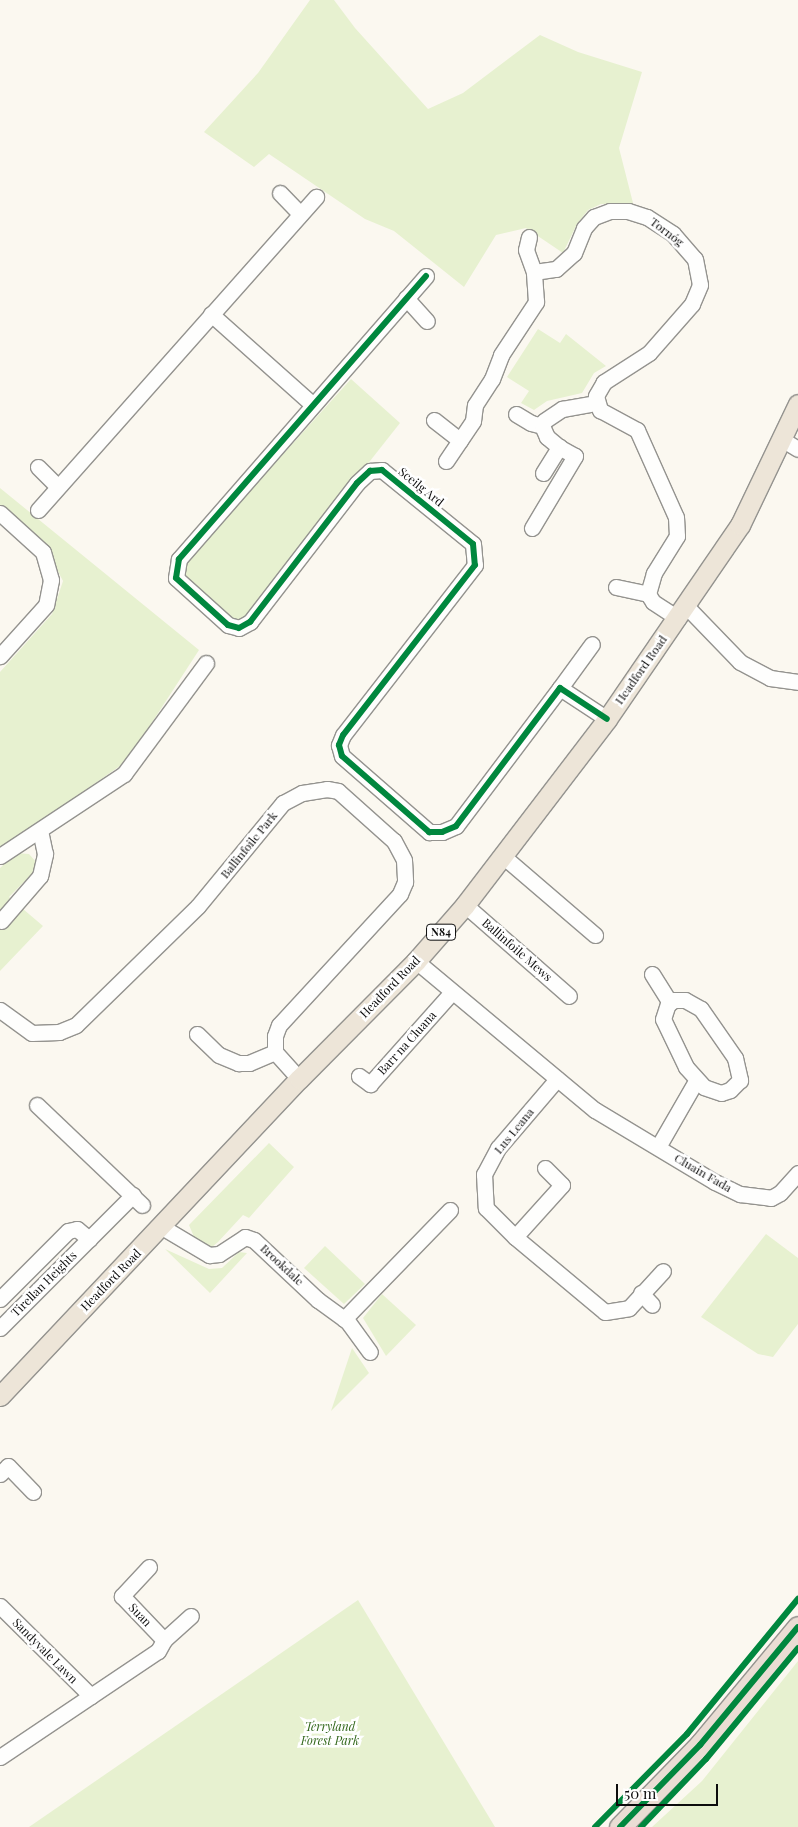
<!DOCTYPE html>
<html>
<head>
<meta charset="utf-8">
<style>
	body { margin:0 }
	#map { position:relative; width:798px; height:1827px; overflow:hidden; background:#fbf8f0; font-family:"Playfair Display",serif }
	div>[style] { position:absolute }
	.green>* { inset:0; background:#e7f1d0 }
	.roads { filter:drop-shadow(1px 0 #94938f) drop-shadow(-1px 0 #94938f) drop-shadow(0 1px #94938f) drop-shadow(0 -1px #94938f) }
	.minor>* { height:15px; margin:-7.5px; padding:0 7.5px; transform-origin:7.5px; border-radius:7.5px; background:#fefefd }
	.major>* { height:19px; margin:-9.5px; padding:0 9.5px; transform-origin:9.5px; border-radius:9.5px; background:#ede5d8 }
	.highway>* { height:21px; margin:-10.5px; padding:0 10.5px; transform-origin:10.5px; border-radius:10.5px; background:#eaddd4 }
	.cycleway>* { height:6px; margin:-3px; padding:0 3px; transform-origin:3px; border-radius:3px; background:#00873e }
	span { translate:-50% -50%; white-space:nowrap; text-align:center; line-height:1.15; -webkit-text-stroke:5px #fff; paint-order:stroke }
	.shield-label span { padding:1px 4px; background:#fff; border:1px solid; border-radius:4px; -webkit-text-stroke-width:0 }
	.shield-label { font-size:11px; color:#0d0d0d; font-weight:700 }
	.street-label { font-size:12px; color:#0d0d0d }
	.park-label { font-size:12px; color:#32671b; font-style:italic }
	.scale { position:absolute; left:616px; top:1784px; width:102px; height:22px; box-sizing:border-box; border:2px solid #0d0d0d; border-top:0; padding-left:6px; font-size:15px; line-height:18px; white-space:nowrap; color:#0d0d0d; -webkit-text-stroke:4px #fff; paint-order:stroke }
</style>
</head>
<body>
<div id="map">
	<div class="green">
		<div style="clip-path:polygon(310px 0,334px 0,355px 28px,428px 109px,463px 93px,540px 35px,578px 52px,642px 72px,619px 148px,633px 203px,601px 204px,588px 210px,577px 224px,563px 253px,526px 228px,496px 235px,464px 287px,394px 231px,365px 219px,269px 154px,254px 167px,204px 132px,258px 73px)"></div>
		<div style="clip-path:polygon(538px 329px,560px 343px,566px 334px,606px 366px,594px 373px,582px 393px,547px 401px,534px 410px,521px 403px,529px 391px,507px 377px)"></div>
		<div style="clip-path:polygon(351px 379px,400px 423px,247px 617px,239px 620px,230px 618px,188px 581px,183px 573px,184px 564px)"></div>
		<div style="clip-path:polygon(0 488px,199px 650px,127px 761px,0 850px,0 672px,52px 614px,63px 581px,42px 541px,0 512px)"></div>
		<div style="clip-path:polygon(16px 853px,29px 854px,37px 863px,32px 874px,9px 897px,43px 926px,0 971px,0 868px)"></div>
		<div style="clip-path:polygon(269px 1143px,294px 1167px,249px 1218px,243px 1215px,218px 1242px,212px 1247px,204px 1246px,194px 1237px,189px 1225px)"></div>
		<div style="clip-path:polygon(766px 1234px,798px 1258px,798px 1324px,773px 1357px,758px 1354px,701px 1317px)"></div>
		<div style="clip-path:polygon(325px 1246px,365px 1284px,344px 1304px,304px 1268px)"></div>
		<div style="clip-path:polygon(165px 1249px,209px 1269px,222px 1268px,239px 1252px,247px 1253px,210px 1293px)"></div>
		<div style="clip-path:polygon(382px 1294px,416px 1325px,386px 1356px,363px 1318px)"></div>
		<div style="clip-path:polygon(352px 1348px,369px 1373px,331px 1411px)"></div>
		<div style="clip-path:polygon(358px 1600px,495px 1827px,29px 1827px)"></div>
		<div style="clip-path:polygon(798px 1661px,798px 1827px,652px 1827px,702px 1781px)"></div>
	</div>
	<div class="roads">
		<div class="minor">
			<div style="left:280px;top:193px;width:29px;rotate:46deg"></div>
			<div style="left:529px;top:237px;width:13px;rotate:103deg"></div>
			<div style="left:526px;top:250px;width:23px;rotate:70deg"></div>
			<div style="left:534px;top:272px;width:22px;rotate:-8deg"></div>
			<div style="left:556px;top:269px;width:24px;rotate:-42deg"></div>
			<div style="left:574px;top:253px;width:27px;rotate:-68deg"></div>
			<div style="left:584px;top:228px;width:15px;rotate:-48deg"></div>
			<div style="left:594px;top:217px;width:17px;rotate:-21deg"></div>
			<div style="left:610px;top:211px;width:18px"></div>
			<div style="left:628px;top:211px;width:20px;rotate:18deg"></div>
			<div style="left:647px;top:217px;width:31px;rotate:33deg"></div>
			<div style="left:673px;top:234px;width:33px;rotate:49deg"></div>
			<div style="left:695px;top:259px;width:26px;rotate:79deg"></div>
			<div style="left:700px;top:285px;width:21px;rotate:113deg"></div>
			<div style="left:692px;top:304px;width:65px;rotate:131.3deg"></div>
			<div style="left:649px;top:353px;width:54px;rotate:147.2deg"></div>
			<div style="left:604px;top:382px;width:16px;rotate:120deg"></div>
			<div style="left:596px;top:396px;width:15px;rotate:74deg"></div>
			<div style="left:600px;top:410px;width:42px;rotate:28.4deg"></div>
			<div style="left:637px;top:430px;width:95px;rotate:65.9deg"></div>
			<div style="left:676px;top:517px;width:19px;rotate:87deg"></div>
			<div style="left:677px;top:536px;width:44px;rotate:121.9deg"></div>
			<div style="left:654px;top:573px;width:22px;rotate:106deg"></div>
			<div style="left:648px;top:594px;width:9px;rotate:58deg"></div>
			<div style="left:653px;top:602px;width:30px;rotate:33deg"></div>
			<div style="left:426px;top:276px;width:376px;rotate:131.1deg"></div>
			<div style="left:179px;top:559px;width:19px;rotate:99deg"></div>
			<div style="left:176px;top:578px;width:70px;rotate:42.1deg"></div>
			<div style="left:228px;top:625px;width:11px;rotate:15deg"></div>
			<div style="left:239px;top:628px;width:13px;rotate:-29deg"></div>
			<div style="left:250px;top:622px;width:175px;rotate:-52.4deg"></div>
			<div style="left:357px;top:483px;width:18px;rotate:-43deg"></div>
			<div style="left:370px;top:471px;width:12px;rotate:-5deg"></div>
			<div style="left:382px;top:470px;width:117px;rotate:39.1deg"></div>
			<div style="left:473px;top:544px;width:21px;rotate:85deg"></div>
			<div style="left:475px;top:565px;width:215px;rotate:127.8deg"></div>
			<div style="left:343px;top:735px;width:11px;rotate:112deg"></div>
			<div style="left:339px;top:745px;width:11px;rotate:75deg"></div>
			<div style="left:342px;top:756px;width:116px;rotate:41.1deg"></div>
			<div style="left:429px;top:832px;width:13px"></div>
			<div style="left:442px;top:832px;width:15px;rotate:-23deg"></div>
			<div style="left:456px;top:826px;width:173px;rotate:-53deg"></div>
			<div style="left:560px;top:688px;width:56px;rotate:33.4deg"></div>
			<div style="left:406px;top:298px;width:31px;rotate:48deg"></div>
			<div style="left:211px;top:314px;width:135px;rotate:41.7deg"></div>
			<div style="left:516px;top:414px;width:17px;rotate:31deg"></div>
			<div style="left:531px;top:423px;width:11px;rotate:15deg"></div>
			<div style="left:434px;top:420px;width:33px;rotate:38deg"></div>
			<div style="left:783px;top:440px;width:17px;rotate:31deg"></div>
			<div style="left:446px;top:461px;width:48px;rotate:-56deg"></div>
			<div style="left:473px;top:421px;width:16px;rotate:-83deg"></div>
			<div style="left:475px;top:405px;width:31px;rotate:-57deg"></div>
			<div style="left:492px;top:379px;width:26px;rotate:-69deg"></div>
			<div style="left:501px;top:355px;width:64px;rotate:-56.6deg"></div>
			<div style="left:536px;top:302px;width:30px;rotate:-94deg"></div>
			<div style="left:38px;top:467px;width:28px;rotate:45deg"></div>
			<div style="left:543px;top:473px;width:31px;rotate:-58deg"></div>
			<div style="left:559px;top:447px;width:16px;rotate:-140deg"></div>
			<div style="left:547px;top:437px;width:12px;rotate:-114deg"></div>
			<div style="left:542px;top:426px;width:5px;rotate:-68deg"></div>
			<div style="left:544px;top:421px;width:22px;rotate:-34deg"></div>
			<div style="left:562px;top:409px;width:35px;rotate:-10deg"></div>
			<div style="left:38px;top:510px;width:419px;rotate:-48.4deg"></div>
			<div style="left:0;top:513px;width:58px;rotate:42.2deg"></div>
			<div style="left:43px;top:552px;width:29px;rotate:74deg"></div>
			<div style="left:51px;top:580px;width:25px;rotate:101deg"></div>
			<div style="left:46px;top:605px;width:69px;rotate:132deg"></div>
			<div style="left:532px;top:528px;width:84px;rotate:-59.2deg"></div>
			<div style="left:575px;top:456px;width:18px;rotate:-151deg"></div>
			<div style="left:616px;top:587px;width:33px;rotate:12deg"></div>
			<div style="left:685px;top:605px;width:79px;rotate:46deg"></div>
			<div style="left:740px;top:662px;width:34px;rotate:28deg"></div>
			<div style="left:770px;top:678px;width:28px;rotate:8deg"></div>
			<div style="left:560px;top:688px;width:54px;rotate:-54deg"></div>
			<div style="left:0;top:856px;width:149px;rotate:-33.5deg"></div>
			<div style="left:124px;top:774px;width:138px;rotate:-53.5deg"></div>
			<div style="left:504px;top:857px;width:120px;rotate:40.6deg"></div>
			<div style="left:465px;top:905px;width:138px;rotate:41.2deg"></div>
			<div style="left:1px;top:921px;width:60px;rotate:-49.1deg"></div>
			<div style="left:40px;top:876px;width:23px;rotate:-77deg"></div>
			<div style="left:45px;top:854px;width:24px;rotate:-102deg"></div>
			<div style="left:416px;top:961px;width:233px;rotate:39.8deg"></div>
			<div style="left:595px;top:1110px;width:140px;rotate:31deg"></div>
			<div style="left:715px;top:1182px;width:28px;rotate:26deg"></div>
			<div style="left:740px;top:1194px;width:31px;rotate:7deg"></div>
			<div style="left:771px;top:1198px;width:10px;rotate:-29deg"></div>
			<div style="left:780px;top:1193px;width:27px;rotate:-48deg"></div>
			<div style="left:652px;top:974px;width:34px;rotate:58deg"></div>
			<div style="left:674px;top:1000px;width:11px"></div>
			<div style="left:685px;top:1000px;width:18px;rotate:29deg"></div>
			<div style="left:701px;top:1009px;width:60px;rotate:55.2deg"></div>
			<div style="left:735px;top:1058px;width:23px;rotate:77deg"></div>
			<div style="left:740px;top:1080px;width:14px;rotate:135deg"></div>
			<div style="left:730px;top:1090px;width:9px;rotate:162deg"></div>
			<div style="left:721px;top:1093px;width:18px;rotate:-161deg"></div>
			<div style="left:704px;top:1087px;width:27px;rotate:-132deg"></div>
			<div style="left:686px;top:1067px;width:53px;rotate:-115.6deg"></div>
			<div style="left:663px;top:1019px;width:16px;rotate:-72deg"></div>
			<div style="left:668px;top:1004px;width:7px;rotate:-34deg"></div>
			<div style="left:0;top:1010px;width:39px;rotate:36deg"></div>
			<div style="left:32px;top:1033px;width:27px;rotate:-2deg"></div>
			<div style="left:59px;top:1032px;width:18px;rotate:-22deg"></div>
			<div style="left:76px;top:1025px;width:170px;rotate:-44.3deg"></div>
			<div style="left:198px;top:906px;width:134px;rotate:-50.5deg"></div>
			<div style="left:283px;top:803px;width:21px;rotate:-28deg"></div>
			<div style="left:302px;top:793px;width:25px;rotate:-9deg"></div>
			<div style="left:327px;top:789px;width:11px;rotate:10deg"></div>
			<div style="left:338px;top:791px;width:75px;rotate:41.8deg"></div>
			<div style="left:394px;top:841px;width:21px;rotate:62deg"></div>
			<div style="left:404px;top:860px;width:22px;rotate:87deg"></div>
			<div style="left:405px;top:882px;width:13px;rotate:113deg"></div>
			<div style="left:400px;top:894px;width:178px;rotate:132.7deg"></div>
			<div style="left:279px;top:1025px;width:12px;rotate:110deg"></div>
			<div style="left:275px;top:1036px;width:16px;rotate:90deg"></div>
			<div style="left:275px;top:1052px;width:36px;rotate:48deg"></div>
			<div style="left:197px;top:1034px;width:30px;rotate:44deg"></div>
			<div style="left:219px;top:1055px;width:21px;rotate:23deg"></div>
			<div style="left:238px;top:1063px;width:11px"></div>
			<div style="left:249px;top:1063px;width:28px;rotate:-23deg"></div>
			<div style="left:359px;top:1076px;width:14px;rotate:36deg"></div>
			<div style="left:370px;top:1084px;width:123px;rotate:-48.3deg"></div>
			<div style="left:557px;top:1079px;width:91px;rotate:130.5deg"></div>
			<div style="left:498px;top:1148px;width:30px;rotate:118deg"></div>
			<div style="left:484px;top:1174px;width:34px;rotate:87deg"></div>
			<div style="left:486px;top:1208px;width:41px;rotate:45deg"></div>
			<div style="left:515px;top:1237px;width:117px;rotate:39.8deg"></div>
			<div style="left:605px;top:1312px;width:24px;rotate:-9deg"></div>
			<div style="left:629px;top:1308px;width:50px;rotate:-47.4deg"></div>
			<div style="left:37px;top:1105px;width:145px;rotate:43.6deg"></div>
			<div style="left:658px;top:1147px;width:76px;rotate:-60.1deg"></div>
			<div style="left:162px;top:1227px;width:55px;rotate:30.8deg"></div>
			<div style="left:209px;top:1255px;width:10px;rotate:-6deg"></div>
			<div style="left:219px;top:1254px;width:31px;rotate:-33deg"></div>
			<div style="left:245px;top:1237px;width:9px;rotate:18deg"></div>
			<div style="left:254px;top:1240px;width:88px;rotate:43.2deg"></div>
			<div style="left:318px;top:1300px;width:37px;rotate:36deg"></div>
			<div style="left:348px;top:1322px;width:37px;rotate:54deg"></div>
			<div style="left:515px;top:1237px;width:70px;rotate:-47.9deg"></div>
			<div style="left:562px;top:1185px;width:24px;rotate:-135deg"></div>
			<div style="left:641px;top:1293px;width:16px;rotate:47deg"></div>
			<div style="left:0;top:1299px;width:96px;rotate:-45deg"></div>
			<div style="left:68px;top:1231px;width:9px;rotate:-13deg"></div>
			<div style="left:77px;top:1229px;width:16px;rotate:40deg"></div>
			<div style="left:344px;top:1319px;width:152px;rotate:-45.8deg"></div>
			<div style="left:0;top:1328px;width:188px;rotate:-45deg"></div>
			<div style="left:0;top:1474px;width:11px;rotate:-45deg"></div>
			<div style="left:8px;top:1466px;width:36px;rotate:46deg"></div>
			<div style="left:149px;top:1567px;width:40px;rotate:133deg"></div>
			<div style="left:122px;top:1596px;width:61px;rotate:46.3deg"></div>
			<div style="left:0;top:1606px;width:128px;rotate:44.7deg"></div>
			<div style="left:0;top:1757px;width:190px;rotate:-33.9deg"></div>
			<div style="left:158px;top:1651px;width:13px;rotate:-61deg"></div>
			<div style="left:164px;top:1640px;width:36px;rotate:-42deg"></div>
		</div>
		<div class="major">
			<div style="left:0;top:1396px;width:436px;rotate:-46.7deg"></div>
			<div style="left:299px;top:1079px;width:166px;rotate:-45.2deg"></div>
			<div style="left:416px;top:961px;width:74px;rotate:-48.8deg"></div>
			<div style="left:465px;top:905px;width:234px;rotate:-52.6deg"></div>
			<div style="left:607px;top:719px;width:235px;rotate:-55.6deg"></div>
			<div style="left:740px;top:525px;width:134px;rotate:-64.4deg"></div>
		</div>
		<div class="highway">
			<div style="left:620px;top:1827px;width:115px;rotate:-45.7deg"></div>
			<div style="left:700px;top:1745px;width:153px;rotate:-50.3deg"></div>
		</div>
	</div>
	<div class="cycleway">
		<div style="left:426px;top:276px;width:376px;rotate:131.1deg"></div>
		<div style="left:179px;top:559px;width:19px;rotate:99deg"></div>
		<div style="left:176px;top:578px;width:70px;rotate:42.1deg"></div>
		<div style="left:228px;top:625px;width:11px;rotate:15deg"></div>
		<div style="left:239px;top:628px;width:13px;rotate:-29deg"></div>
		<div style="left:250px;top:622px;width:175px;rotate:-52.4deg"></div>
		<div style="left:357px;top:483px;width:18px;rotate:-43deg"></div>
		<div style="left:370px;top:471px;width:12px;rotate:-5deg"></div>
		<div style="left:382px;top:470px;width:117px;rotate:39.1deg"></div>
		<div style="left:473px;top:544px;width:21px;rotate:85deg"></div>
		<div style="left:475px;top:565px;width:215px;rotate:127.8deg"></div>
		<div style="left:343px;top:735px;width:11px;rotate:112deg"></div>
		<div style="left:339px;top:745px;width:11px;rotate:75deg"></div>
		<div style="left:342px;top:756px;width:116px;rotate:41.1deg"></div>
		<div style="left:429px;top:832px;width:13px"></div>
		<div style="left:442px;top:832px;width:15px;rotate:-23deg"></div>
		<div style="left:456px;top:826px;width:173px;rotate:-53deg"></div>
		<div style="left:560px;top:688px;width:56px;rotate:33.4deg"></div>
		<div style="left:595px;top:1827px;width:131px;rotate:-45.3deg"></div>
		<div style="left:687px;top:1734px;width:175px;rotate:-50.6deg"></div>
		<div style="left:620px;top:1827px;width:115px;rotate:-45.7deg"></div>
		<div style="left:700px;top:1745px;width:153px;rotate:-50.3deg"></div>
		<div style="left:641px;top:1827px;width:94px;rotate:-46.3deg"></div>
		<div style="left:706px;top:1759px;width:144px;rotate:-50.3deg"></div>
	</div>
	<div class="shield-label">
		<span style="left:441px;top:932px">N84</span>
	</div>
	<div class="street-label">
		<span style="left:667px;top:232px;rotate:37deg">Tornóg</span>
		<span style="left:421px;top:487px;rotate:39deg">Sceilg Ard</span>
		<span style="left:641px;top:670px;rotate:-55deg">Headford Road</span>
		<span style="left:249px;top:845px;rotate:-51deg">Ballinfoile Park</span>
		<span style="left:517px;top:950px;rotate:41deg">Ballinfoile Mews</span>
		<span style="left:390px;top:987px;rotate:-46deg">Headford Road</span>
		<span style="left:407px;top:1043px;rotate:-48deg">Barr na Cluana</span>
		<span style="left:514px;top:1131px;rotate:-51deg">Lus Leana</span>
		<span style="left:703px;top:1173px;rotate:30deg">Cluain Fada</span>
		<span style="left:282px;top:1265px;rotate:43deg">Brookdale</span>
		<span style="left:111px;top:1280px;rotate:-46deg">Headford Road</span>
		<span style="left:44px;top:1284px;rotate:-45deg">Tirellan Heights</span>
		<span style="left:140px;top:1615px;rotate:46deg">Suan</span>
		<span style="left:45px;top:1651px;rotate:45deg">Sandyvale Lawn</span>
	</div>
	<div class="park-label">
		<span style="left:330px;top:1734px">Terryland<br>Forest Park</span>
	</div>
	<div class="scale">50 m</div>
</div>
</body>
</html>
